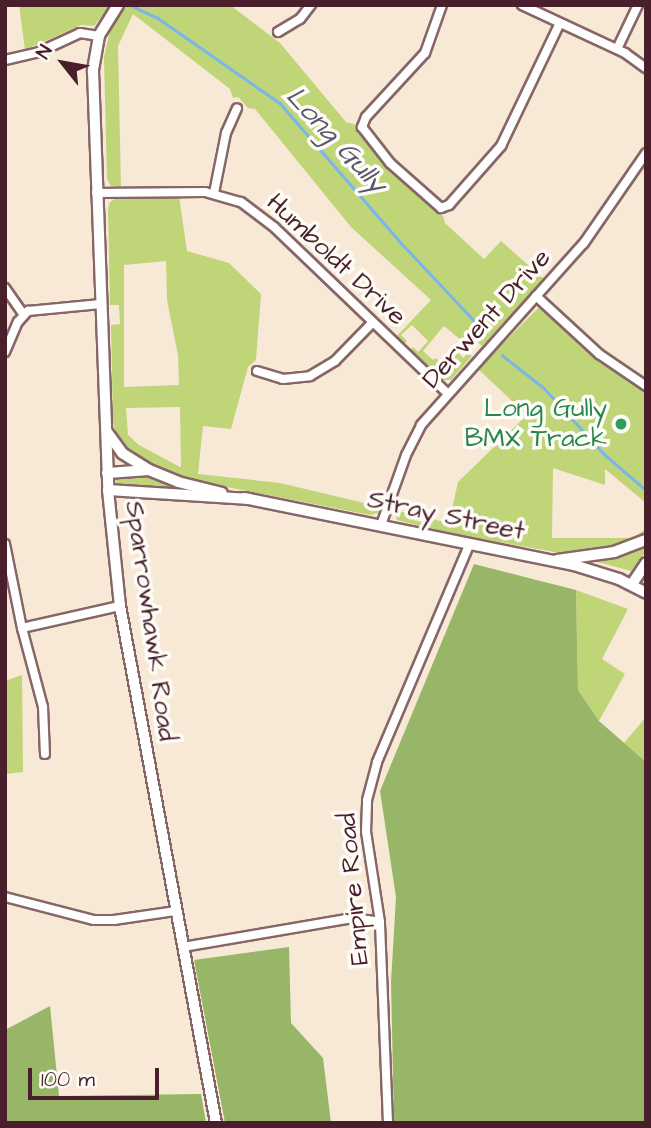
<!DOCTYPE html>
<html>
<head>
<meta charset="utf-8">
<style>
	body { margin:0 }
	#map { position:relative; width:651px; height:1128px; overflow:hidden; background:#f8e9d6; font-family:"Architects Daughter",sans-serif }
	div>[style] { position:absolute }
	.green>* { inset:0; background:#bfd578 }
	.forest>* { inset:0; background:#97b668 }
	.stream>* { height:2.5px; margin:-1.25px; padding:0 1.25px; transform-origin:1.25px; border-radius:1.25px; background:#7ab5eb }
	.roads { filter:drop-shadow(2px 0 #876667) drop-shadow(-2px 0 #876667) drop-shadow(0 2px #876667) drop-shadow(0 -2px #876667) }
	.minor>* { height:8px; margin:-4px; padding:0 4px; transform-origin:4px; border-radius:4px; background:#fff }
	.tertiary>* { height:10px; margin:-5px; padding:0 5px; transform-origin:5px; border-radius:5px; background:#fff }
	.secondary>* { height:10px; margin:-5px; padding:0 5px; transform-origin:5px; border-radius:5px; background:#fff }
	.dots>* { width:19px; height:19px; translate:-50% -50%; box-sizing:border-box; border:4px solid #fdfcf7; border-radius:50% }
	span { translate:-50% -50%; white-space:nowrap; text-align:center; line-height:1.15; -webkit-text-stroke:7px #fdfcf7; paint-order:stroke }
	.street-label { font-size:26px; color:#4a1f2b }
	.leisure-label { font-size:26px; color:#27864d }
	.right { translate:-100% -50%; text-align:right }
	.water-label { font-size:28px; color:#5b546e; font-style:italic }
	.frame { position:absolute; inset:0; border:7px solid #4a1f2b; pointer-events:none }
	.north { position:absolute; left:28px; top:28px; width:70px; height:70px; -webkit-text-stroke:5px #fdfcf7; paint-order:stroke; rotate:301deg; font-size:19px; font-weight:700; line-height:28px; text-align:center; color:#4a1f2b }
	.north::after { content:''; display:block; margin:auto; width:24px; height:32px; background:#4a1f2b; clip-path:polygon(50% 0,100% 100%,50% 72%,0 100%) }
	.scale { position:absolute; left:28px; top:1068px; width:131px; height:32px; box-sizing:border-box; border:4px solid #4a1f2b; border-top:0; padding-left:9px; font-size:21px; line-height:24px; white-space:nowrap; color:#4a1f2b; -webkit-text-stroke:5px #fdfcf7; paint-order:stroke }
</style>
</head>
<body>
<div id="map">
	<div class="green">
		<div style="clip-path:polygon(19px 5px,111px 5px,94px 26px,81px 25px,25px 50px)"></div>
		<div style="clip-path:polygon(126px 5px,230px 5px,280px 43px,346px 122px,356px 125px,357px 131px,389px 169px,443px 216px,445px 223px,484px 259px,501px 241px,544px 279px,482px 346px,470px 335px,460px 345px,461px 340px,444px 326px,423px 351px,433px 360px,436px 358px,439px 361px,442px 359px,450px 361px,458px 352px,463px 358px,468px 353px,472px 356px,451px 380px,439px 380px,410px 351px,413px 347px,418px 352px,428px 341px,412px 325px,401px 335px,407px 341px,404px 344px,395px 338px,431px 300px,351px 227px,255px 109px,248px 108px,238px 97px,233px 98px,230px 89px,133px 14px,118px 46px,121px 188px,111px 186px,107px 179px,104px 57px,111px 27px)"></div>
		<div style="clip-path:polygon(evenodd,179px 196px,187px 251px,229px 263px,261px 294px,256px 360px,248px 367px,231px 429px,203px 426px,198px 474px,280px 483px,381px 507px,378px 513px,370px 515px,181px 478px,147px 463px,130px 452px,118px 438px,113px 423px,111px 325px,120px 324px,119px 305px,110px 305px,108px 208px,110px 202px,118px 197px,179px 196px,166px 261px,167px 300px,178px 355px,179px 385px,124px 387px,124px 265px,166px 261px,179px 196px,180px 407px,181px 467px,180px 467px,139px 445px,128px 435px,126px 408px,180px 407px)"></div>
		<div style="clip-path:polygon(538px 308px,545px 311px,598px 359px,646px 391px,646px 503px,605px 469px,605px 485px,553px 468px,552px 538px,632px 538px,646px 529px,646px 537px,620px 547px,566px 554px,447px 533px,397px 520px,394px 510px,449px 523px,458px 482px,527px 415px,478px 369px)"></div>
		<div style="clip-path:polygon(142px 473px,148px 475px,184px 490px,133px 487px,117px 483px,115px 479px,116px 476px)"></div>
		<div style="clip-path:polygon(646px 543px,646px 551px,631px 571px,594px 561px)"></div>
		<div style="clip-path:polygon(576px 590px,628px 609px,602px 659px,625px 674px,599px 721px,578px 690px)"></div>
		<div style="clip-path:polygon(22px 675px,23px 772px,5px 774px,5px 681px)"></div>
		<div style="clip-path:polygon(646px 717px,646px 762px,624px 743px)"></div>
	</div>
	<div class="forest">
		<div style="clip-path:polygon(474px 564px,576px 590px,578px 690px,599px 721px,646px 762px,646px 1123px,394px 1123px,391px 982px,396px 897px,380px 791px)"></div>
		<div style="clip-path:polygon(289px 947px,291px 1023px,323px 1058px,331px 1123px,225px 1123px,194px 960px)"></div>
		<div style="clip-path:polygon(50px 1006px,59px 1096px,201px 1094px,206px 1123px,5px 1123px,5px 1030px)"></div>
	</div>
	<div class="stream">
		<div style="left:132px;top:6px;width:29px;rotate:25deg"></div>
		<div style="left:158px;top:18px;width:149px;rotate:34.9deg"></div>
		<div style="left:280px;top:103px;width:189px;rotate:49.1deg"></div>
		<div style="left:404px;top:246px;width:117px;rotate:46.7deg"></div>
		<div style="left:502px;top:355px;width:53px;rotate:38.2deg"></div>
		<div style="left:544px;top:388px;width:89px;rotate:47.7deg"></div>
		<div style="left:604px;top:454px;width:55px;rotate:40.6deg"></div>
	</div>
	<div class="roads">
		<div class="minor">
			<div style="left:442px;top:5px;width:51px;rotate:109.5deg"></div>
			<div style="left:425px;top:53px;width:87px;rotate:132.7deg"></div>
			<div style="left:366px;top:117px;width:11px;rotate:112deg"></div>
			<div style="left:362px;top:127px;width:46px;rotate:52.1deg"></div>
			<div style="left:390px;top:163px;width:68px;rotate:41.4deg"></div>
			<div style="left:441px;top:208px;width:9px;rotate:-21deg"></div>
			<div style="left:449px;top:205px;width:79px;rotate:-48.6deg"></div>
			<div style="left:501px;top:146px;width:136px;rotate:-64.4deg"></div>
			<div style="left:522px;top:5px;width:114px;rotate:25deg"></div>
			<div style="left:625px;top:53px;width:26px;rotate:36deg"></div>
			<div style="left:278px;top:32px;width:26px;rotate:-31deg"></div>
			<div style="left:300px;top:19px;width:18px;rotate:-52deg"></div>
			<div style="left:617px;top:49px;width:49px;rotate:-64.5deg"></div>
			<div style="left:5px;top:60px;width:35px;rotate:-13deg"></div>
			<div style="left:39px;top:52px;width:45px;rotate:-24.9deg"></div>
			<div style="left:80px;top:33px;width:19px;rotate:9deg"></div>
			<div style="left:96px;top:193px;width:109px;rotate:-0.5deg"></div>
			<div style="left:205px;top:192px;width:37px;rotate:16deg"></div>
			<div style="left:241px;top:202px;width:41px;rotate:37.1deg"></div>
			<div style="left:274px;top:227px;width:240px;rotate:43.8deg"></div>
			<div style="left:214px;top:193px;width:61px;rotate:-78.7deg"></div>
			<div style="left:226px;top:133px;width:27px;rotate:-66deg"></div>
			<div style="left:5px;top:288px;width:32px;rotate:55deg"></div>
			<div style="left:536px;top:296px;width:86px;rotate:42.6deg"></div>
			<div style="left:599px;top:354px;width:57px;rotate:34.2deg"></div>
			<div style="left:5px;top:352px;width:33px;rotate:-67deg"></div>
			<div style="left:18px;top:322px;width:15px;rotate:-48deg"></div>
			<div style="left:28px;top:311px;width:73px;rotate:-5.5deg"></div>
			<div style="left:257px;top:371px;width:27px;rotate:17deg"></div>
			<div style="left:283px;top:379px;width:27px;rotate:-6deg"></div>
			<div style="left:310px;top:376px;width:29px;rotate:-31deg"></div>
			<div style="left:335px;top:361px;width:54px;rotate:-45.7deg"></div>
			<div style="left:381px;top:525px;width:74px;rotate:-70.3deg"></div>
			<div style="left:406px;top:455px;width:34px;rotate:-63deg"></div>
			<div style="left:421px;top:425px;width:244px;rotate:-48.2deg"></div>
			<div style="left:584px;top:243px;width:109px;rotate:-55.4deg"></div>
			<div style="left:5px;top:544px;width:86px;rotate:78.6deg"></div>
			<div style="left:22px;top:628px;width:82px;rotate:75.1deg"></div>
			<div style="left:43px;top:707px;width:47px;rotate:87.6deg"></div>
			<div style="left:22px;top:628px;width:100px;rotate:-12.7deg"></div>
			<div style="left:5px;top:897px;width:92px;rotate:14.5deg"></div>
			<div style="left:94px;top:920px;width:20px"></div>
			<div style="left:114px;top:920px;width:63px;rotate:-8.3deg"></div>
			<div style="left:183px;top:947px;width:172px;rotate:-9.7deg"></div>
			<div style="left:353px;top:918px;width:27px;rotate:8deg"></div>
			<div style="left:388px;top:1123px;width:201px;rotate:-92.3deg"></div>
			<div style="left:380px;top:922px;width:91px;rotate:-98.8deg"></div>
			<div style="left:366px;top:832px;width:32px;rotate:-88deg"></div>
			<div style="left:367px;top:800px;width:39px;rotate:-75deg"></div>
			<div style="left:377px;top:762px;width:236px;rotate:-67deg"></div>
		</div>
		<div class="tertiary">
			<div style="left:108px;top:490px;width:117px;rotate:84.1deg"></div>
			<div style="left:120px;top:606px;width:526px;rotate:79.48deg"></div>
			<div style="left:557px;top:560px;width:58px;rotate:-8deg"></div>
			<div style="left:614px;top:552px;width:34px;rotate:-21deg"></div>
			<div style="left:632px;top:584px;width:25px;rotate:-56deg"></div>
		</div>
		<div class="secondary">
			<div style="left:118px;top:5px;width:36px;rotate:122deg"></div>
			<div style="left:99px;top:36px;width:36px;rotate:100deg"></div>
			<div style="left:93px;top:71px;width:419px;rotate:87.9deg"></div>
			<div style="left:108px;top:490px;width:142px;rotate:3.6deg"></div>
			<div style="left:107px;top:432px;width:26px;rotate:54deg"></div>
			<div style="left:122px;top:453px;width:32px;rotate:32deg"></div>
			<div style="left:149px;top:470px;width:31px;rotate:22deg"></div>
			<div style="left:178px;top:482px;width:45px;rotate:14deg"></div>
			<div style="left:107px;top:473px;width:39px;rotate:-4deg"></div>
			<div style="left:244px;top:498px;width:337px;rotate:11.5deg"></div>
			<div style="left:574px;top:565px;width:47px;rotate:17.3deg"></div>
			<div style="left:619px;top:579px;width:30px;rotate:27deg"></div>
		</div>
	</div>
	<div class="dots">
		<div style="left:621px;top:424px;background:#2e9e5b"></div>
	</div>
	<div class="street-label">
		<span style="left:336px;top:260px;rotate:43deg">Humboldt Drive</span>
		<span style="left:487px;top:319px;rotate:-48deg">Derwent Drive</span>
		<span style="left:446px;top:516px;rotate:12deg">Stray Street</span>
		<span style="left:150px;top:621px;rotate:82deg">Sparrowhawk Road</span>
		<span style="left:354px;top:889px;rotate:-95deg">Empire Road</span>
	</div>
	<div class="leisure-label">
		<span class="right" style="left:607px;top:424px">Long Gully<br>BMX Track</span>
	</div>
	<div class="water-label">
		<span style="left:336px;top:140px;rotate:47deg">Long Gully</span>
	</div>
	<div class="frame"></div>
	<div class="north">N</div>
	<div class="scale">100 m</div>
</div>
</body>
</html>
